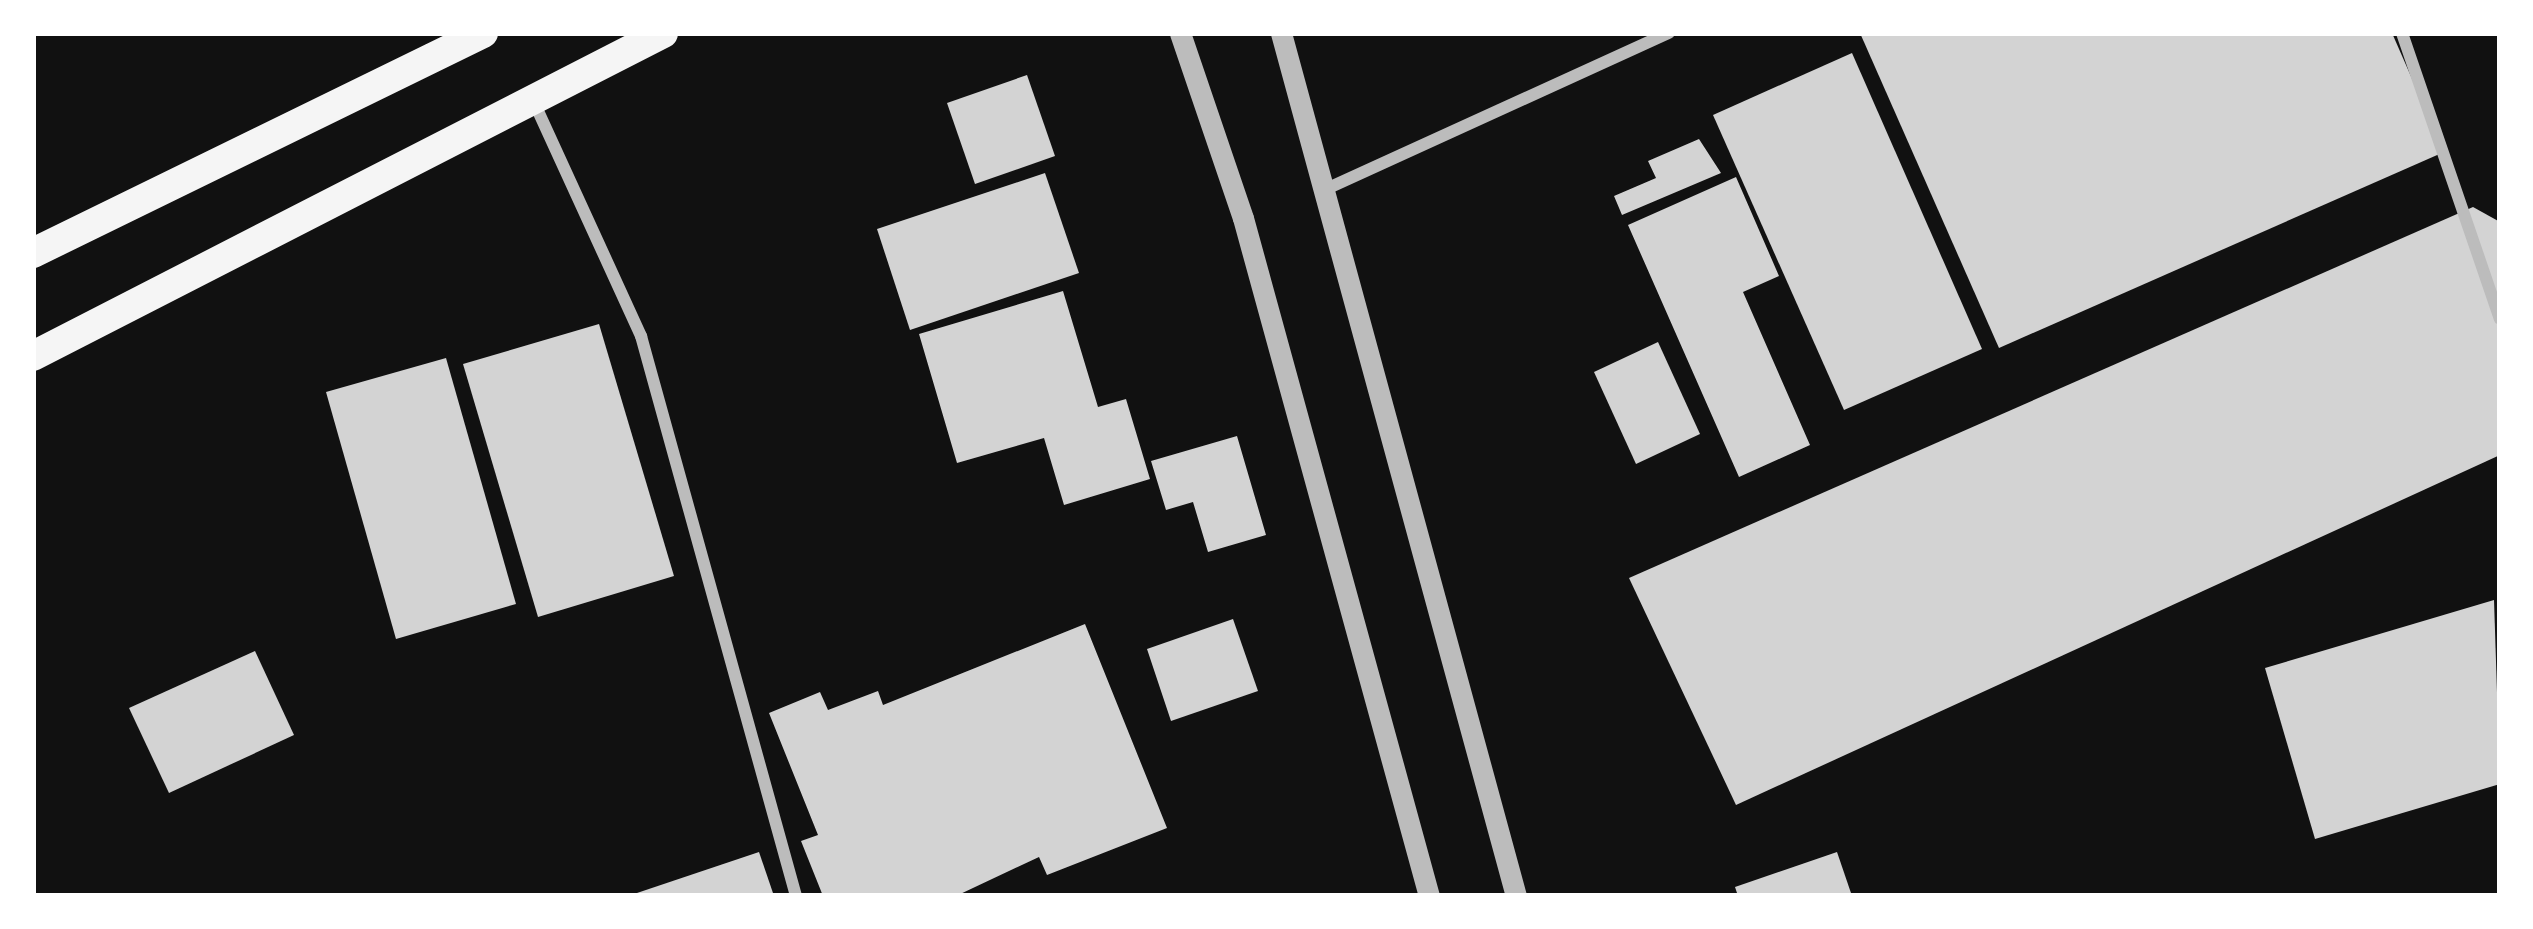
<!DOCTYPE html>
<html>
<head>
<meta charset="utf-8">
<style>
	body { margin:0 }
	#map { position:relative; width:2533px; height:929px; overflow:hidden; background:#111; font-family:"Alegreya Sans",sans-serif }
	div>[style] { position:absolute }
	.building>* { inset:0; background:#d3d3d3 }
	.minor>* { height:12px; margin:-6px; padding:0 6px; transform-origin:6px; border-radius:6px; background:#bcbcbc }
	.tertiary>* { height:21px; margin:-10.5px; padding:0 10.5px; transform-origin:10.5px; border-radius:10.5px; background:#bcbcbc }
	.primary>* { height:30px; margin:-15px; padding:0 15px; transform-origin:15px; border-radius:15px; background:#f5f5f5 }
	span { translate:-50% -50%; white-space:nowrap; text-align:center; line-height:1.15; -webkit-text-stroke:12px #fff; paint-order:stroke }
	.frame { position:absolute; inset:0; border:36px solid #fff; pointer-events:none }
</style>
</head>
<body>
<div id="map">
	<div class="building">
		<div style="clip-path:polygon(1860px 33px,2392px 33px,2444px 152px,1999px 348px)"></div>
		<div style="clip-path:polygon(1852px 53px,1982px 349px,1844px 410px,1713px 115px)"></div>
		<div style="clip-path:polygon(1027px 75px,1055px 156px,975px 184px,947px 103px)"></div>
		<div style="clip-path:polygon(1699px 139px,1721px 173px,1622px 215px,1614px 196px,1656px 178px,1648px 161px)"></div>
		<div style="clip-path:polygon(1045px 173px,1079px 273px,910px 330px,877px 229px)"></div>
		<div style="clip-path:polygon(1736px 177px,1779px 276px,1743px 292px,1810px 445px,1739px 477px,1628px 225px)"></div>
		<div style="clip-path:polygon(2473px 207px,2500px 222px,2500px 455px,1736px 805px,1629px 578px)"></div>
		<div style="clip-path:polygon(1063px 291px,1098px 407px,1126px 399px,1150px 479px,1064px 505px,1044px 438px,957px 463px,919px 334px)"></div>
		<div style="clip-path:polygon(599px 324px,674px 576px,538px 617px,463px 364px)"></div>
		<div style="clip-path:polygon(1658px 342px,1700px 434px,1636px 464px,1594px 372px)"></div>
		<div style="clip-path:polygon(446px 358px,516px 604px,396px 639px,326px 392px)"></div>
		<div style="clip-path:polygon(1237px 436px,1266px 535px,1208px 552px,1193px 502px,1166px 510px,1151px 461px)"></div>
		<div style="clip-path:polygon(2494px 600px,2500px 784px,2315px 839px,2265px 668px)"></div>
		<div style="clip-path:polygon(1233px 619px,1258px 691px,1171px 721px,1147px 649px)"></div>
		<div style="clip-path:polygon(1085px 624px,1167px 828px,1047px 875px,1039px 857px,956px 896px,823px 896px,801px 841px,818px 835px,769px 713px,820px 692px,828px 710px,878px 691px,883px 705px)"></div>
		<div style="clip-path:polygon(255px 651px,294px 735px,169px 793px,129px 708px)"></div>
		<div style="clip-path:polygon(759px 852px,774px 896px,631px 896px,631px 895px)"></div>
		<div style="clip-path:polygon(1837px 852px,1852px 896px,1738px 896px,1735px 887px)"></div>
	</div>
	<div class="minor">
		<div style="left:2402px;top:33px;width:302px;rotate:71.1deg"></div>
		<div style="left:533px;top:100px;width:260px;rotate:65.4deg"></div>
		<div style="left:641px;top:336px;width:581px;rotate:74.53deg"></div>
		<div style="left:1324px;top:190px;width:379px;rotate:-24.5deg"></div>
	</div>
	<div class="tertiary">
		<div style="left:1180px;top:33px;width:195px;rotate:71.2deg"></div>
		<div style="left:1243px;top:218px;width:703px;rotate:74.66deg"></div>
		<div style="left:1281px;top:33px;width:894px;rotate:74.77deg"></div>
	</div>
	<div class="primary">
		<div style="left:33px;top:253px;width:501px;rotate:-26.05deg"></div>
		<div style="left:33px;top:356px;width:708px;rotate:-27.14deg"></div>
	</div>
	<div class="frame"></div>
</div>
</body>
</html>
